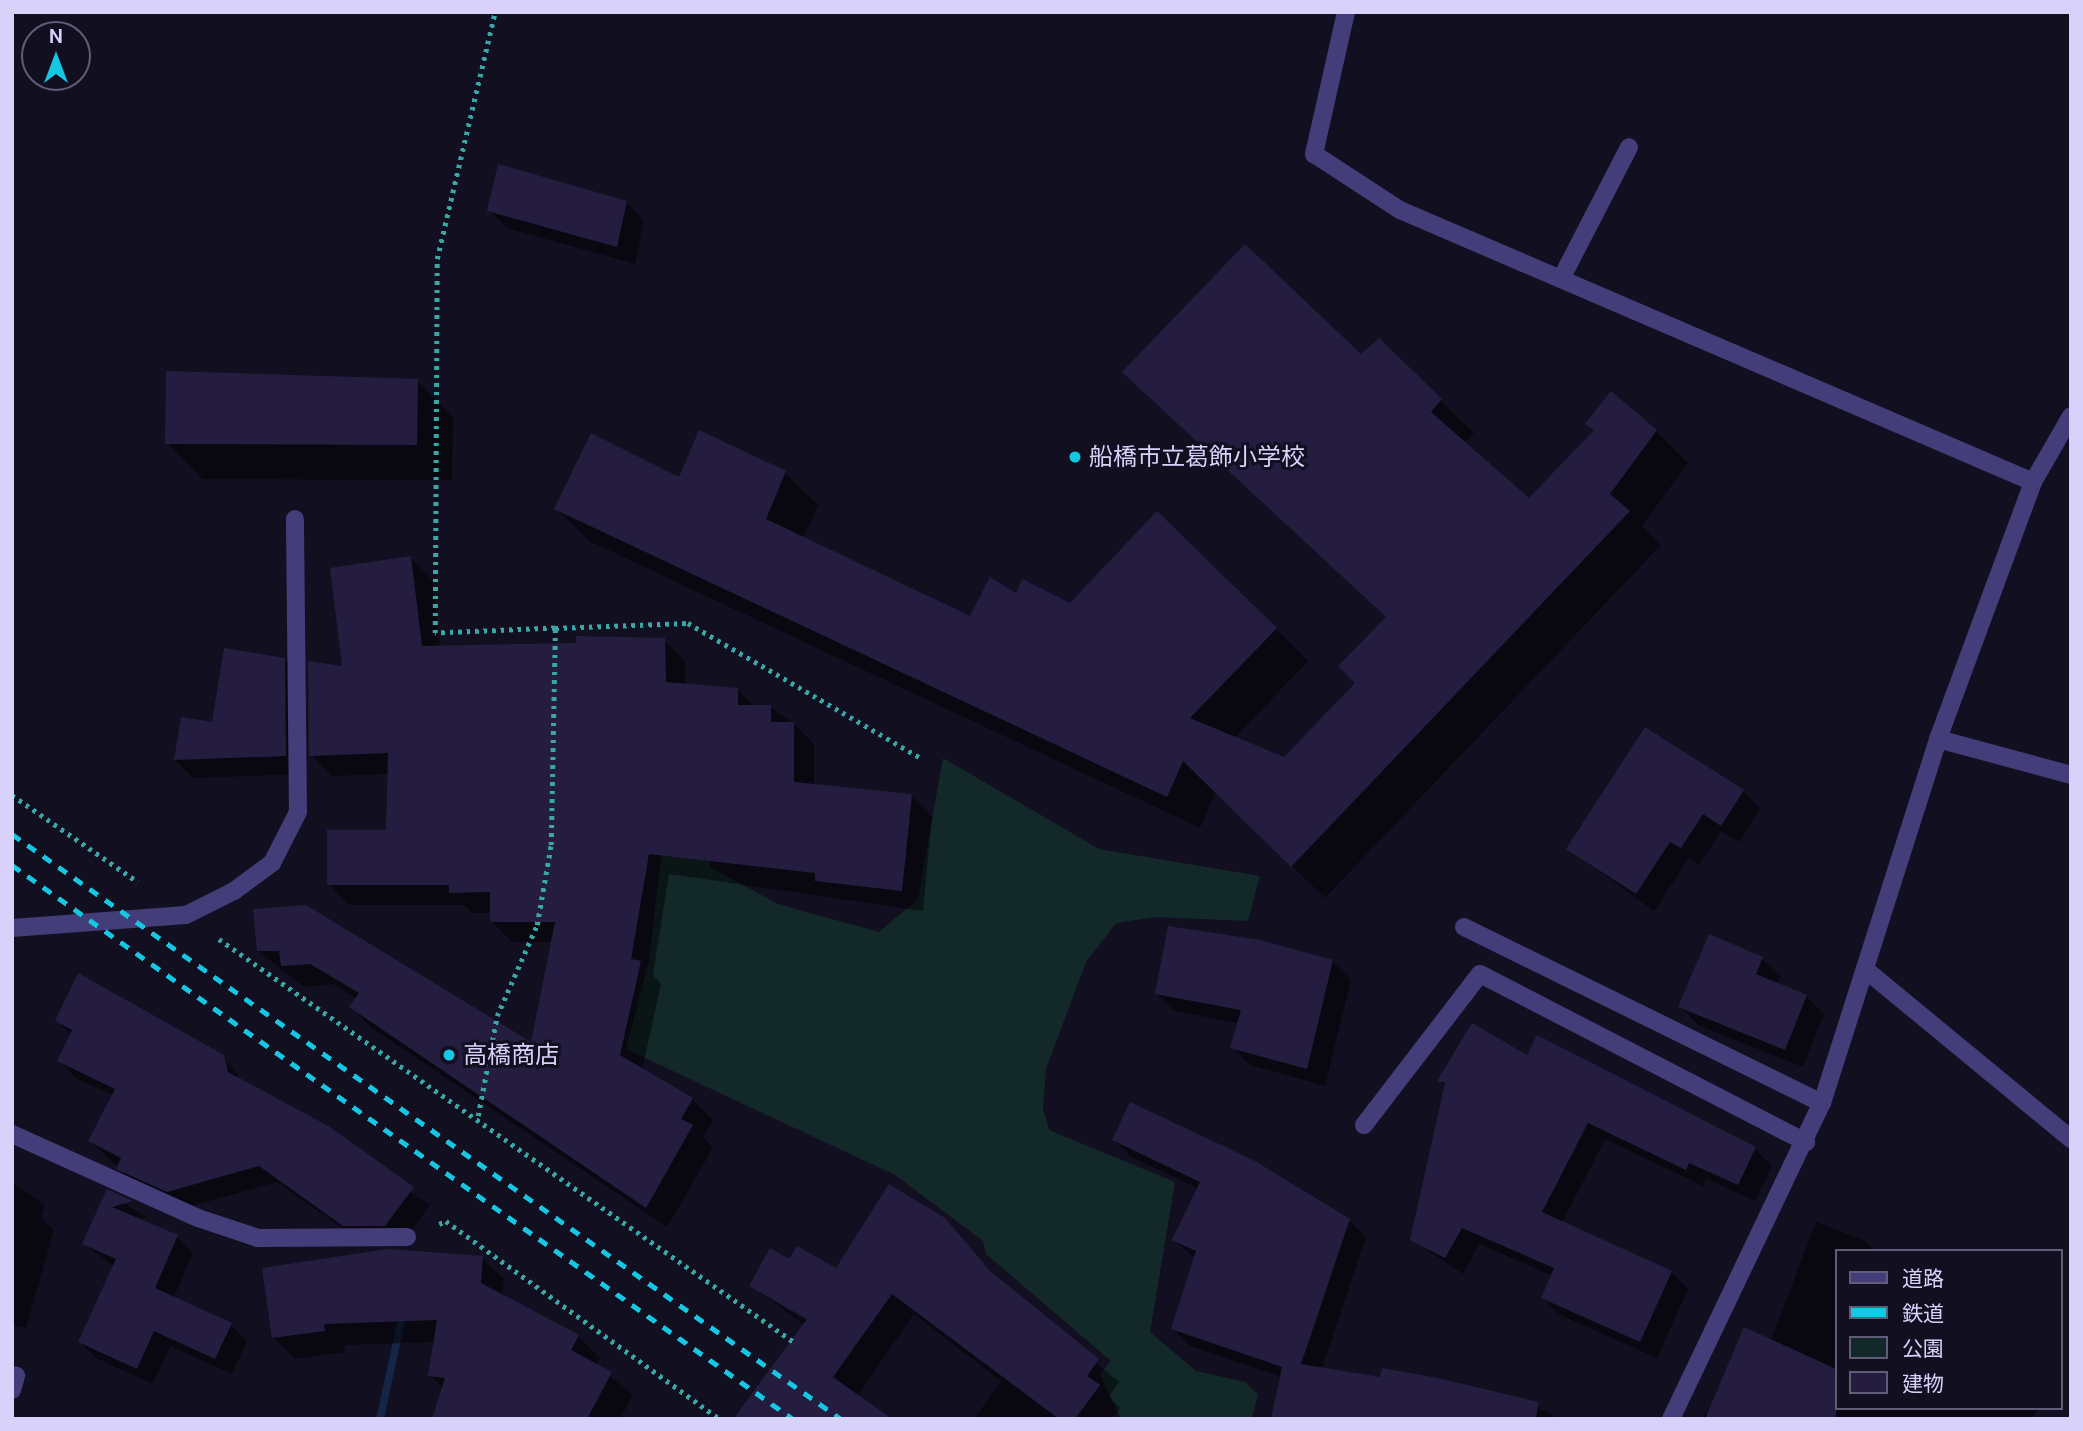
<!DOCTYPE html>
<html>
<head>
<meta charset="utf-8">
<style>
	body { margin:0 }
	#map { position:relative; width:2083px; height:1431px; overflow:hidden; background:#120f20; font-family:"DM Sans","Noto Sans JP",sans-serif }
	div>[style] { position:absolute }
	.green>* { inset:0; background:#132929 }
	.water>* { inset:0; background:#142545 }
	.shadow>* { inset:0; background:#0007 }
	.building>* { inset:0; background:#251d3f }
	.path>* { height:4.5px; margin-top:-2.25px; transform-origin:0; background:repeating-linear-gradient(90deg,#39a7a5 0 3.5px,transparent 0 8.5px) }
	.minor>* { height:18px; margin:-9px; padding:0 9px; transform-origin:9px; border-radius:9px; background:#433e7a }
	.rail>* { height:5px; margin-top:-2.5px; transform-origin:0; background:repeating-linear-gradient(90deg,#16c7e3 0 10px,transparent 0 19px) }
	.dots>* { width:19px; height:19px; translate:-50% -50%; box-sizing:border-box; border:4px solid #120f20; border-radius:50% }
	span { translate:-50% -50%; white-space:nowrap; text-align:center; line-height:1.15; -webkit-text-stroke:6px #120f20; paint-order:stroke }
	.poi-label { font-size:24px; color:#d8d2fb }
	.left { translate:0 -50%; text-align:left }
	.frame { position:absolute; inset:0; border:14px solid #d8d2fb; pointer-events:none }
	.legend { position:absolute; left:1835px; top:1249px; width:228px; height:161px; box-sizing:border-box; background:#120f20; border:2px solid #615d78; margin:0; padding:9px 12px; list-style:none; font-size:21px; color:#d8d2fb }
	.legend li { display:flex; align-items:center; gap:14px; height:35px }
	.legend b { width:35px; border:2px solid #615d78 }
	.north { position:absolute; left:21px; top:21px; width:70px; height:70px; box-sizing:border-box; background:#120f20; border:2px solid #615d78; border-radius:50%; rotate:0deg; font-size:19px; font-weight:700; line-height:28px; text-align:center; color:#d8d2fb }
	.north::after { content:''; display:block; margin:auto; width:24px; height:32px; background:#16c7e3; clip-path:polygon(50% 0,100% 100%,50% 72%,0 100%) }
</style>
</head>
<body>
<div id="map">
	<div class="green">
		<div style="clip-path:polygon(943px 758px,1099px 849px,1260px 876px,1248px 921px,1155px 917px,1116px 923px,1086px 962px,1046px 1069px,1043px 1108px,1049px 1130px,1175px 1182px,1150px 1332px,1196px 1371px,1245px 1382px,1258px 1394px,1252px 1419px,1121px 1419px,1100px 1374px,1111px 1361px,986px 1254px,983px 1241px,895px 1175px,626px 1049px,649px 961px,671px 773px,719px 770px,710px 867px,778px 904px,879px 932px,918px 899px)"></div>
	</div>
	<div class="water">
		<div style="clip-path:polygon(409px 1268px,416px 1269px,384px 1419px,376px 1419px)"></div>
	</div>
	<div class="shadow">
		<div style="clip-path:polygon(626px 202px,644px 220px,635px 264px,507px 228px,489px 210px)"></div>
		<div style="clip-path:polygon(1378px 340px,1474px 433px,1465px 443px,1530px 500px,1595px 431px,1587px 424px,1656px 431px,1688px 463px,1642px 526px,1661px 545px,1325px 898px,1216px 792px,1200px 828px,589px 541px,556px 508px,680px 479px,785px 473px,818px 505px,803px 539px,971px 618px,1017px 595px,1276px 629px,1308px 661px,1235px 738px,1284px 759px,1357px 683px,1387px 618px,1124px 372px,1361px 356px)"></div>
		<div style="clip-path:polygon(417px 381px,453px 417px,452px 480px,203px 479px,167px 443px)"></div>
		<div style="clip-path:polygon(411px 558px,432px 579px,440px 648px,664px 640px,685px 661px,685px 685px,737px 689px,755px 707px,770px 707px,793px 723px,814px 744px,814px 786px,911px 796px,932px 817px,923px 911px,669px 874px,653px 975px,661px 984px,642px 1070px,692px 1099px,713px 1120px,703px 1137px,713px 1148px,667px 1227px,372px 1028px,351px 1007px,357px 999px,333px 984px,304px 987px,258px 951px,255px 911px,532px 1045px,552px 942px,512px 942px,491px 921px,491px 913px,472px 913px,464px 905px,349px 905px,328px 884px,388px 832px,389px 774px,332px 776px,311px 755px,344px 668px)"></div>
		<div style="clip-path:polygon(284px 659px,302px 677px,303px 774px,193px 778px,175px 760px)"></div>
		<div style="clip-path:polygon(1743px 791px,1760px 809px,1739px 842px,1721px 831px,1699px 865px,1689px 858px,1654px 911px,1568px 849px)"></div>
		<div style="clip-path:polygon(1762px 959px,1780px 977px,1777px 984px,1806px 996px,1824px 1014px,1803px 1067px,1698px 1025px,1681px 1007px)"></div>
		<div style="clip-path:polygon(1333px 962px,1351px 980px,1325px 1086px,1250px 1065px,1232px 1047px,1239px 1023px,1174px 1011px,1156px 993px)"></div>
		<div style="clip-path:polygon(57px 1021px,223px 1057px,242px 1081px,430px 1205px,403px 1242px,362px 1242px,277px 1182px,185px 1208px,135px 1185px,91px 1141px,113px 1095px,76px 1078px,59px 1061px,72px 1035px)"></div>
		<div style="clip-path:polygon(1527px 1057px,1755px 1149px,1772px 1166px,1755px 1201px,1707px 1179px,1703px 1186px,1605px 1139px,1562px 1223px,1671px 1272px,1688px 1289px,1657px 1358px,1560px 1315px,1543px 1298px,1553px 1276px,1479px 1244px,1463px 1274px,1412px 1240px,1446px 1087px,1439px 1080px)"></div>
		<div style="clip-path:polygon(1114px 1140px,1349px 1220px,1366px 1237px,1322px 1369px,1517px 1399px,1562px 1419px,1273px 1419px,1282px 1377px,1190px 1346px,1173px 1329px,1196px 1259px,1174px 1240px,1199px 1189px,1131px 1157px)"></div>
		<div style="clip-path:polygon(12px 1182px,45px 1205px,41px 1218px,54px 1230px,26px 1328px,12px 1325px)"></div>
		<div style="clip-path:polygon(108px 1192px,146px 1217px,138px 1220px,177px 1237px,193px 1253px,173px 1299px,231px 1325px,247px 1341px,232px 1374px,170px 1346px,153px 1384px,96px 1358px,80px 1342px,114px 1266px,84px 1244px)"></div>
		<div style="clip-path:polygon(evenodd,944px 1220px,999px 1281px,1119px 1382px,1109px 1397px,1120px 1408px,1112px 1419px,974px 1419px,1001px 1381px,914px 1314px,857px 1396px,889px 1419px,732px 1419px,804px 1325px,752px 1286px,790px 1262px,836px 1270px,944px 1220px,775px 1298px,815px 1322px,814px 1325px,775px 1302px,775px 1298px)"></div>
		<div style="clip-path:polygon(1816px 1222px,1864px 1240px,1875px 1251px,1836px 1251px,1836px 1408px,2040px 1408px,2031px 1419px,1701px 1419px,1771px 1340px)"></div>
		<div style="clip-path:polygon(482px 1258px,504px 1279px,502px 1297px,578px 1336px,600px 1358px,596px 1365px,633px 1395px,620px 1419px,434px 1419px,444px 1389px,430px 1375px,435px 1342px,344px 1345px,345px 1352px,295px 1359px,273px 1337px)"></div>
	</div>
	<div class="building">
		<div style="clip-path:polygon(498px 164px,627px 201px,617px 247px,487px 211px)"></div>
		<div style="clip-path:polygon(1245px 244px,1361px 354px,1379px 338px,1442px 399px,1431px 412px,1529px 498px,1594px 430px,1585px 424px,1611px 391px,1657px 430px,1610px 494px,1630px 511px,1291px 867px,1183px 761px,1167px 797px,554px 509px,591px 433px,679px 477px,699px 430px,786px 471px,766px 519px,970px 616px,990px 577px,1016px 593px,1022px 579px,1070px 603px,1157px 511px,1277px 628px,1190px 718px,1284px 757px,1355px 683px,1338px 666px,1386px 617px,1122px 372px)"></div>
		<div style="clip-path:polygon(166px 371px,418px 379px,417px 445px,165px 444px)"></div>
		<div style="clip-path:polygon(411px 556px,422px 646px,576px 643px,576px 636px,665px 638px,666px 682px,738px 688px,738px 705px,771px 705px,771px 722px,794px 722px,794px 782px,912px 794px,902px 891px,815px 881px,815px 873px,649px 854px,631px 959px,641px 961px,620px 1055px,693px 1098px,681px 1119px,693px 1125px,646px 1208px,349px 1007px,359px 993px,310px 964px,281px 966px,279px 951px,257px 951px,253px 909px,306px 905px,531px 1042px,555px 922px,490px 922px,490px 892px,449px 893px,449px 885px,327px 885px,327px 830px,386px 830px,388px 753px,309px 756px,308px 661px,342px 666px,330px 568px)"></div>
		<div style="clip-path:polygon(224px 648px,285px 658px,286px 756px,174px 760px,181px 717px,212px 722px)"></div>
		<div style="clip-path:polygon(1645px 727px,1744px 790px,1721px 826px,1703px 814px,1681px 848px,1670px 842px,1636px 894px,1566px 849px)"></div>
		<div style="clip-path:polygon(1168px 926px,1260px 940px,1333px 960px,1307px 1069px,1230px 1048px,1241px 1010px,1155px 994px)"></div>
		<div style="clip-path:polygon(1709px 934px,1763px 957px,1756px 974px,1807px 995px,1785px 1050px,1678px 1007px)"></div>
		<div style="clip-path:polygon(78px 973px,224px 1055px,228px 1072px,330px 1127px,414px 1187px,385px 1226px,343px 1226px,259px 1166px,167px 1192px,116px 1169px,121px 1158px,88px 1141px,115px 1089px,57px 1061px,72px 1030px,55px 1021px)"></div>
		<div style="clip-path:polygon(1472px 1023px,1527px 1055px,1537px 1035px,1756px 1147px,1738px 1185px,1689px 1163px,1686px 1170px,1588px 1123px,1542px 1212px,1672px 1271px,1640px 1342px,1541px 1298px,1554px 1268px,1462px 1228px,1445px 1258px,1410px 1240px,1445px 1083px,1437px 1081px)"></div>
		<div style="clip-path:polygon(1130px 1102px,1255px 1161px,1350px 1219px,1301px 1364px,1380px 1377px,1382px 1368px,1438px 1378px,1538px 1402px,1536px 1419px,1271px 1419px,1282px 1367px,1171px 1329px,1196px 1251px,1172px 1240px,1200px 1182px,1112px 1140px)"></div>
		<div style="clip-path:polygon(889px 1184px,945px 1218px,990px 1271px,1099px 1359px,1087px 1376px,1100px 1385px,1075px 1419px,1059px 1419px,892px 1294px,833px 1377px,892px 1419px,733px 1419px,807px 1319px,749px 1286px,770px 1248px,789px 1259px,797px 1246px,836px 1268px)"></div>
		<div style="clip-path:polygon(107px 1189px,133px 1201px,112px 1207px,178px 1235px,155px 1288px,232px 1323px,215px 1359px,154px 1331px,137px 1369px,78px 1342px,116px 1259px,82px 1244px)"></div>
		<div style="clip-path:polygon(388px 1249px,483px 1256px,481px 1283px,579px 1335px,571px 1350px,612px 1372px,587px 1419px,432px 1419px,445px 1378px,428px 1376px,437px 1320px,324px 1324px,325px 1331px,272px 1338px,262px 1268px)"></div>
		<div style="clip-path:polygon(1744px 1327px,1836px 1369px,1836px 1419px,1705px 1419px)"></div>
	</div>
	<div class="path">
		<div style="left:555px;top:628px;width:133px;rotate:-2.2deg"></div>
		<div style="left:688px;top:623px;width:267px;rotate:30.1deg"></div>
		<div style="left:12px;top:795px;width:153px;rotate:34.6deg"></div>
		<div style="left:219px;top:939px;width:702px;rotate:35.03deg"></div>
		<div style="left:478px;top:1116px;width:102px;rotate:-79.2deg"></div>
		<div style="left:497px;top:1016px;width:99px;rotate:-66.3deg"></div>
		<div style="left:537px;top:925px;width:81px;rotate:-80.1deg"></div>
		<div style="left:551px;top:845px;width:217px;rotate:-88.9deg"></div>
		<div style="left:555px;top:628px;width:120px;rotate:177.6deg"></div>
		<div style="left:435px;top:633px;width:374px;rotate:-89.7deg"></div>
		<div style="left:437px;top:259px;width:254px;rotate:-76.8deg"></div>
		<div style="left:439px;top:1224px;width:8px;rotate:-23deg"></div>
		<div style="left:446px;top:1221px;width:338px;rotate:35.9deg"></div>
	</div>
	<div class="minor">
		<div style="left:1346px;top:12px;width:146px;rotate:102.7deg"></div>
		<div style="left:1314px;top:154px;width:103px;rotate:33.1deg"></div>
		<div style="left:1400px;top:210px;width:689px;rotate:23.25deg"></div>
		<div style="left:1562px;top:277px;width:146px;rotate:-62.7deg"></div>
		<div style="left:1938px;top:739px;width:138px;rotate:15.1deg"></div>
		<div style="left:1464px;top:927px;width:399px;rotate:26.2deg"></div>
		<div style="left:12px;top:928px;width:174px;rotate:-4.3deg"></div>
		<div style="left:186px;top:915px;width:54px;rotate:-26.6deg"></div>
		<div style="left:234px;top:891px;width:47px;rotate:-36.4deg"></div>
		<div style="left:272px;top:863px;width:57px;rotate:-63deg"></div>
		<div style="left:298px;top:812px;width:293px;rotate:-90.6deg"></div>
		<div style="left:1866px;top:970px;width:266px;rotate:39.5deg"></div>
		<div style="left:1364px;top:1125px;width:190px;rotate:-52.5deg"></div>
		<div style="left:1480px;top:974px;width:367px;rotate:27.3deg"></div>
		<div style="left:12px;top:1134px;width:204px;rotate:24.3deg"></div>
		<div style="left:198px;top:1218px;width:63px;rotate:18.4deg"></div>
		<div style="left:258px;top:1238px;width:149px;rotate:-0.4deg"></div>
		<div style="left:12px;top:1390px;width:15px;rotate:-74deg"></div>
		<div style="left:1671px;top:1419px;width:350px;rotate:-64.5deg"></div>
		<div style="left:1822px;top:1103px;width:382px;rotate:-72.3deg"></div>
		<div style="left:1938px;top:739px;width:274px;rotate:-69.7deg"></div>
		<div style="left:2033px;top:482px;width:76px;rotate:-60.1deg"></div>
	</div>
	<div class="rail">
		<div style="left:12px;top:834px;width:1015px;rotate:35.21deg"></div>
		<div style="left:12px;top:865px;width:958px;rotate:35.35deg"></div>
	</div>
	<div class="dots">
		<div style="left:1075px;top:457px;background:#16c7e3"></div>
		<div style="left:449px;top:1055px;background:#16c7e3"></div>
	</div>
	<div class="poi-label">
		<span class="left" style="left:1089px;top:457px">船橋市立葛飾小学校</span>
		<span class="left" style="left:463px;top:1055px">高橋商店</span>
	</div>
	<div class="frame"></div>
	<ul class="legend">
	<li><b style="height:9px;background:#433e7a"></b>道路</li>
	<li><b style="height:9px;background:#16c7e3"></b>鉄道</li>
	<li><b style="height:19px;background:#132929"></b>公園</li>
	<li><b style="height:19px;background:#251d3f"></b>建物</li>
	</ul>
	<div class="north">N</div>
</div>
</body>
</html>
